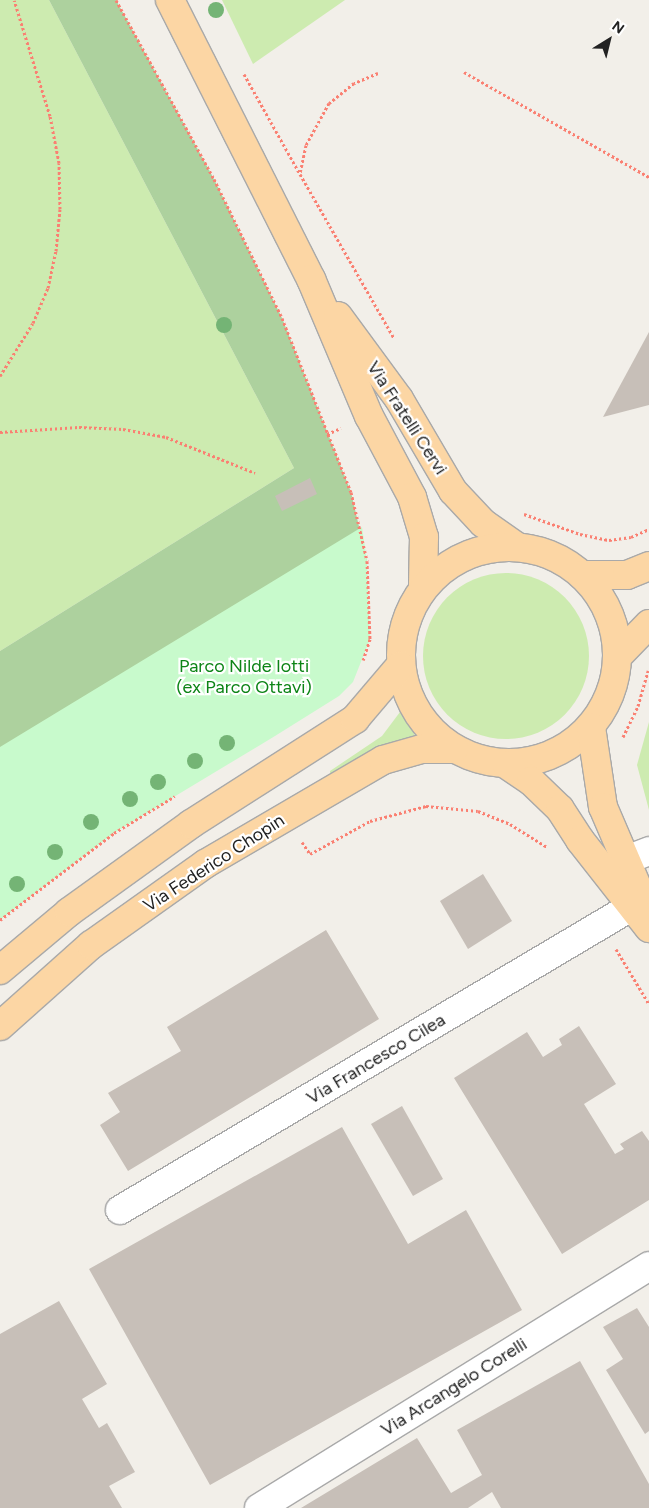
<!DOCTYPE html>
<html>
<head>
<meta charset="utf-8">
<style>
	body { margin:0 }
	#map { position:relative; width:649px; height:1508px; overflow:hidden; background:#f2efe9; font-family:Figtree,sans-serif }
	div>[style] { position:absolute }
	.grass>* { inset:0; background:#cdebb0 }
	.round { border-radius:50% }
	.forest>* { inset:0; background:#add19e }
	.park>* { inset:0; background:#c8facc }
	.building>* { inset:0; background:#c7bfb8 }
	.path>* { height:3px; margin-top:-1.5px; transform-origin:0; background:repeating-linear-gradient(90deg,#fa8072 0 2.5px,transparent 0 5px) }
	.roads { filter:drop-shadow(1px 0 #a9a9a9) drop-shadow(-1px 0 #a9a9a9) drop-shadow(0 1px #a9a9a9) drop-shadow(0 -1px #a9a9a9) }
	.minor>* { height:28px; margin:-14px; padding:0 14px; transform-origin:14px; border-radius:14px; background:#fff }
	.major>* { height:28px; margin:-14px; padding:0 14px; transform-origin:14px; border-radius:14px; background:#fcd6a4 }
	.major>.ring { margin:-14px; padding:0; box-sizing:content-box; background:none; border:28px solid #fcd6a4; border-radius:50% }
	.trees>* { width:16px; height:16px; margin:-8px; border-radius:50%; background:#74b475 }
	span { translate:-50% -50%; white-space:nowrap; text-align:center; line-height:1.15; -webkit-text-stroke:4.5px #fff; paint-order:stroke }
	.street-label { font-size:18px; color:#222 }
	.park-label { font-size:18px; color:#0c8416 }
	.north { position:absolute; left:584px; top:15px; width:50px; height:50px; -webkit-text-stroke:4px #fff; paint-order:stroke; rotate:36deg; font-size:14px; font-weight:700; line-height:20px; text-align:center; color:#222 }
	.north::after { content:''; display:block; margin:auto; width:18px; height:22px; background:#222; clip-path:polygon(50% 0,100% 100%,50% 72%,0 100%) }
</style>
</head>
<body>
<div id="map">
	<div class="grass">
		<div style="clip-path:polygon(0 0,49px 0,294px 468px,0 651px)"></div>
		<div style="clip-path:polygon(222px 0,345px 0,253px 64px)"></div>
		<div class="round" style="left:423px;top:573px;width:166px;height:166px"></div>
		<div style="clip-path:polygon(400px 712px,418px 740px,330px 776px,330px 771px,382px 736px)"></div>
		<div style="clip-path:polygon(649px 722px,649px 810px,637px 765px)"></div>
	</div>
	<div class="forest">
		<div style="clip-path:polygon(49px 0,116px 0,214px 179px,282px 318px,351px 492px,367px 561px,0 784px,0 651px,294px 468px)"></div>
	</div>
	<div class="park">
		<div style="clip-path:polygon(362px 527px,367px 561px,370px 639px,353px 682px,339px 696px,275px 736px,114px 833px,0 920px,0 747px)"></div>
	</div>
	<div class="building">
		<div style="clip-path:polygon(649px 332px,649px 405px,603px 417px)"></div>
		<div style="clip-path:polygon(310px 478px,317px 494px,282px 511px,275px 496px)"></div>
		<div style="clip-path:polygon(483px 874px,512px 921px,468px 949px,440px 901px)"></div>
		<div style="clip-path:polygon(326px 930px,379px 1019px,128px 1171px,100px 1125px,120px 1112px,108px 1093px,181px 1051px,167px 1027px)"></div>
		<div style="clip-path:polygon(579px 1026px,616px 1084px,584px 1104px,615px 1154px,624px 1149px,620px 1144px,642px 1131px,649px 1141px,649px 1200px,562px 1254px,454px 1078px,527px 1032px,543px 1057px,562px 1045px,559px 1039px)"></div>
		<div style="clip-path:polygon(402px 1106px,443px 1179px,413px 1196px,371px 1124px)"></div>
		<div style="clip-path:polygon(342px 1127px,408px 1244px,466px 1210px,522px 1310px,210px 1485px,89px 1269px)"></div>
		<div style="clip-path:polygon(59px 1301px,107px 1384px,82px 1399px,99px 1428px,107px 1423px,135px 1472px,109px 1486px,122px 1508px,0 1508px,0 1334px)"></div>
		<div style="clip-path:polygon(637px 1308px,649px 1327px,649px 1431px,645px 1434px,606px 1370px,623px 1359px,603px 1327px)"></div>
		<div style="clip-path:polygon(580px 1361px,649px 1484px,649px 1508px,501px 1508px,492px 1492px,468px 1508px,301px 1508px,417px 1438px,451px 1493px,482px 1475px,457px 1430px)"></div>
	</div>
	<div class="path">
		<div style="left:116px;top:0;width:204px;rotate:61.3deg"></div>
		<div style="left:214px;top:179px;width:155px;rotate:63.9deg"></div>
		<div style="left:282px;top:318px;width:187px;rotate:68.4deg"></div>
		<div style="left:351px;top:492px;width:71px;rotate:76.9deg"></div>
		<div style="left:367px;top:561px;width:78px;rotate:87.8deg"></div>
		<div style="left:370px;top:639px;width:22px;rotate:108deg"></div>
		<div style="left:464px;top:72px;width:213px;rotate:29.6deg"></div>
		<div style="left:378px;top:73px;width:26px;rotate:157deg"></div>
		<div style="left:354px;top:83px;width:32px;rotate:141deg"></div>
		<div style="left:329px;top:103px;width:48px;rotate:118.7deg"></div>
		<div style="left:306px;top:145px;width:30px;rotate:102deg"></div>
		<div style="left:300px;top:174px;width:189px;rotate:60.2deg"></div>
		<div style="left:244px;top:74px;width:115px;rotate:60.8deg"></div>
		<div style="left:0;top:376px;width:62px;rotate:-58.1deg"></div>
		<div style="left:33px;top:323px;width:38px;rotate:-67deg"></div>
		<div style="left:48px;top:288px;width:38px;rotate:-78deg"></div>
		<div style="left:56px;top:251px;width:42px;rotate:-84.6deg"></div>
		<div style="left:60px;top:209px;width:46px;rotate:-91.2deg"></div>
		<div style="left:59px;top:163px;width:48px;rotate:-100.8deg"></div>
		<div style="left:50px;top:116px;width:121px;rotate:-107.2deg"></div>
		<div style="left:0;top:432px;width:79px;rotate:-3.6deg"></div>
		<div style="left:79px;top:427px;width:44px;rotate:2.6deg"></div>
		<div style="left:123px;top:429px;width:44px;rotate:10.5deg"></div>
		<div style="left:166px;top:437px;width:96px;rotate:22deg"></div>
		<div style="left:327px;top:434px;width:15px;rotate:-23deg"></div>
		<div style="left:524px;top:514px;width:59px;rotate:19.7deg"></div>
		<div style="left:580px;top:534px;width:30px;rotate:12deg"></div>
		<div style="left:609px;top:540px;width:22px;rotate:-8deg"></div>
		<div style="left:631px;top:537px;width:20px;rotate:-24deg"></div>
		<div style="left:623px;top:737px;width:34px;rotate:-64deg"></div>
		<div style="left:638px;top:706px;width:37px;rotate:-74deg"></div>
		<div style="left:302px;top:842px;width:14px;rotate:56deg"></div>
		<div style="left:310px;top:854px;width:68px;rotate:-28.8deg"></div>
		<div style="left:370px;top:821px;width:58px;rotate:-15deg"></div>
		<div style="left:426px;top:806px;width:52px;rotate:5.5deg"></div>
		<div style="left:478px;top:811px;width:35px;rotate:22deg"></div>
		<div style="left:510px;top:824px;width:44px;rotate:31.9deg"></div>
		<div style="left:0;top:920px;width:143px;rotate:-37.3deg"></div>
		<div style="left:114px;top:833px;width:71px;rotate:-31.2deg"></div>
		<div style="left:616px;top:949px;width:64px;rotate:59deg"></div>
	</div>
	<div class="roads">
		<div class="minor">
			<div style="left:626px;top:860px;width:25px;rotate:-21deg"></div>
			<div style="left:120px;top:1210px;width:594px;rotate:-30.67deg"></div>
			<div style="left:259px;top:1508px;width:459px;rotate:-31.8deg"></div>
		</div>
		<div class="major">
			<div style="left:170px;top:0;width:313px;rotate:63.2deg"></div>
			<div style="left:311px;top:279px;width:149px;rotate:67.1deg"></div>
			<div style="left:369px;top:416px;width:92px;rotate:62deg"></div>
			<div style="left:412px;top:497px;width:42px;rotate:73.3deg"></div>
			<div style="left:424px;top:537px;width:48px;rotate:91.2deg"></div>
			<div style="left:338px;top:316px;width:103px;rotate:53.7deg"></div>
			<div style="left:399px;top:399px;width:107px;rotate:59.6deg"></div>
			<div style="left:453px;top:491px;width:44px;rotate:46.8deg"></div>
			<div style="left:483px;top:523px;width:40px;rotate:34.9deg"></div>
			<div class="ring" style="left:401px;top:547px;width:188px;height:188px"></div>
			<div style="left:582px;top:575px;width:45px"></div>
			<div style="left:627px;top:575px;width:24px;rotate:-22deg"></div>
			<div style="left:617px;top:657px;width:46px;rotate:-45.9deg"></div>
			<div style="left:591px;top:727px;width:81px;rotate:81.5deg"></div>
			<div style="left:603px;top:807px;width:114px;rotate:66.8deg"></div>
			<div style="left:507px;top:765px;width:29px;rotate:34deg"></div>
			<div style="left:531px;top:781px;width:40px;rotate:44deg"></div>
			<div style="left:560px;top:809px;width:37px;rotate:57deg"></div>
			<div style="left:580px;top:840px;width:112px;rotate:51.9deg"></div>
			<div style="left:0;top:970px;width:90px;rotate:-40deg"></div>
			<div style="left:69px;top:912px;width:150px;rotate:-35.8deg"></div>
			<div style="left:191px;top:824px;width:195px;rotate:-32.6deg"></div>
			<div style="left:355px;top:719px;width:70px;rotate:-49.7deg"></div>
			<div style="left:0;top:1026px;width:122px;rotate:-41.7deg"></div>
			<div style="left:91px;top:945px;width:140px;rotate:-35.4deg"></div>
			<div style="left:205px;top:864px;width:206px;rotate:-30.3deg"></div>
			<div style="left:383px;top:760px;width:41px;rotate:-15.8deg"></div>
			<div style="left:422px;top:749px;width:32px"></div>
		</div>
	</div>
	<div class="trees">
		<div style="left:216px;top:10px"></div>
		<div style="left:224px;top:325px"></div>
		<div style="left:227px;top:743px"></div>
		<div style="left:195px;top:761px"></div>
		<div style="left:158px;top:782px"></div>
		<div style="left:130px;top:799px"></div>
		<div style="left:91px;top:822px"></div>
		<div style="left:55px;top:852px"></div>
		<div style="left:17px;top:884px"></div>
	</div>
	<div class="street-label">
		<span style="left:407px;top:418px;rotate:57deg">Via Fratelli Cervi</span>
		<span style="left:214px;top:863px;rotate:-33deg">Via Federico Chopin</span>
		<span style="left:376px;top:1059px;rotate:-31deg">Via Francesco Cilea</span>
		<span style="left:454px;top:1387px;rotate:-32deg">Via Arcangelo Corelli</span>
	</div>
	<div class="park-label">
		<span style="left:244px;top:677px">Parco Nilde Iotti<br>(ex Parco Ottavi)</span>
	</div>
	<div class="north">N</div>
</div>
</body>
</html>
